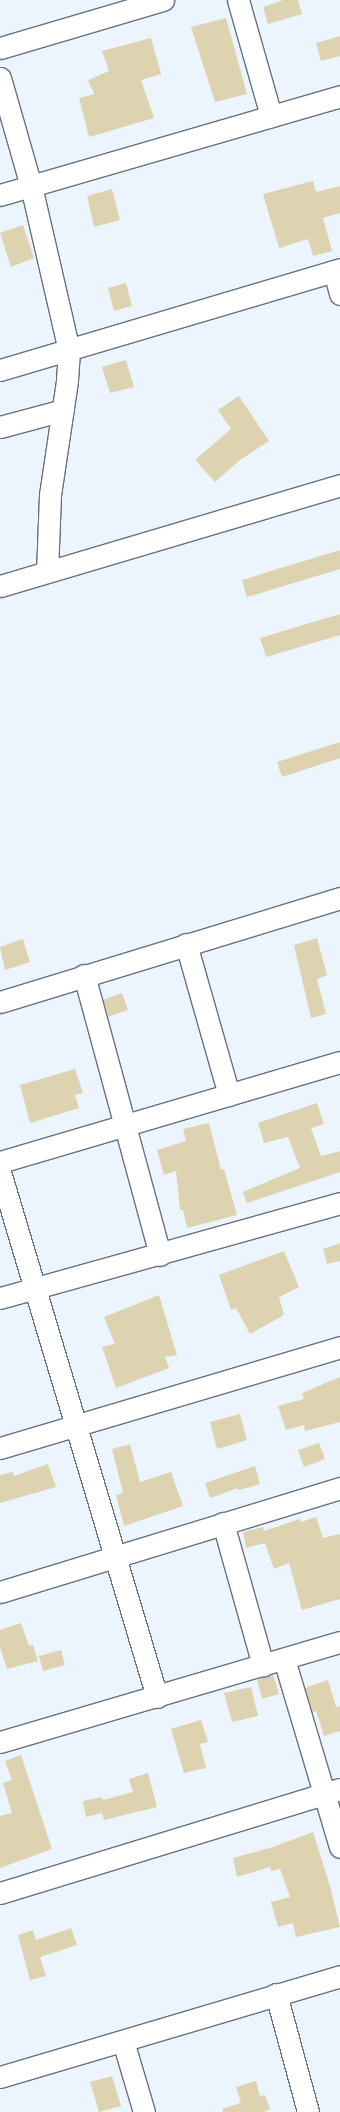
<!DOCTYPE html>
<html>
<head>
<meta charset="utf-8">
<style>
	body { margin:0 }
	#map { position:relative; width:340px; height:2112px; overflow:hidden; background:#ecf4fe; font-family:"Alegreya Sans",sans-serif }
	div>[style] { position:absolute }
	.building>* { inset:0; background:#ded3b0 }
	.roads { filter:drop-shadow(1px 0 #66717f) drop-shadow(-1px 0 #66717f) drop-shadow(0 1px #66717f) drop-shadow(0 -1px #66717f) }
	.street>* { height:21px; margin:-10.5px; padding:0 10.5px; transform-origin:10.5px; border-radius:10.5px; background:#fff }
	span { translate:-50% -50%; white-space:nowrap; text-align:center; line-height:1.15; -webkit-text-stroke:3.5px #fff; paint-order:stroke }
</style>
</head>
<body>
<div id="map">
	<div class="building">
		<div style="clip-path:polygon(283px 0,298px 0,302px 14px,268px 24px,263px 7px)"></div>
		<div style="clip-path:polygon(226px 18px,247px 94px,215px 102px,191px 27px)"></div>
		<div style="clip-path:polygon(340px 36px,340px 56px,321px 61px,316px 43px)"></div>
		<div style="clip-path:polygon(151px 38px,161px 74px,141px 80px,154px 118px,89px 137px,79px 98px,94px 94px,88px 80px,109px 71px,102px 51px)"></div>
		<div style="clip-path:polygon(313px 181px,316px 192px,340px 186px,340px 213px,323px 218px,332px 251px,313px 256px,308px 239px,279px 248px,263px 194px)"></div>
		<div style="clip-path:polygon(112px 189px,120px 220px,94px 227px,87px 196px)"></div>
		<div style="clip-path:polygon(23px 225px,34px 258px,11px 267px,0 233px)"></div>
		<div style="clip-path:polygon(126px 283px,132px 306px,114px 311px,108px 288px)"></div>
		<div style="clip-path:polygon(126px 360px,134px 387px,110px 393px,102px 367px)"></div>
		<div style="clip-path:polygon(239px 396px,269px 441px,240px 460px,215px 482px,195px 460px,231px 429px,218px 410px)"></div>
		<div style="clip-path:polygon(340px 550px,340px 569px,247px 597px,242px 580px)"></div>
		<div style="clip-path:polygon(340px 614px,340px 635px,266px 657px,260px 638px)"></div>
		<div style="clip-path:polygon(340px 742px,340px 758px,282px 777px,277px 762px)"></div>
		<div style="clip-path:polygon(317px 938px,327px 975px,317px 979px,326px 1014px,311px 1018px,294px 945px)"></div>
		<div style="clip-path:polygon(23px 939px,30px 962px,5px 970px,0 947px)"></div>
		<div style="clip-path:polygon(122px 993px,128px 1010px,108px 1017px,103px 1000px)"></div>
		<div style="clip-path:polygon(75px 1069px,83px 1093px,75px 1095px,79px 1108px,30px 1123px,20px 1085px)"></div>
		<div style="clip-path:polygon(317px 1103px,324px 1124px,311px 1128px,321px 1156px,340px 1151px,340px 1172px,247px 1203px,243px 1192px,300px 1168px,288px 1137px,264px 1143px,258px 1123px)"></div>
		<div style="clip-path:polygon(209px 1123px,221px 1170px,224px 1169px,237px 1215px,187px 1228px,183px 1210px,180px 1210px,176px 1171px,164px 1175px,157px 1150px,186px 1141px,183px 1129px)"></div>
		<div style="clip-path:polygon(340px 1243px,340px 1261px,327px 1264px,323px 1249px)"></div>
		<div style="clip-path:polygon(284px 1251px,299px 1287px,279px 1297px,284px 1315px,250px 1334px,236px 1308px,231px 1310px,219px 1275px)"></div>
		<div style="clip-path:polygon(159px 1295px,177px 1355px,165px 1357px,169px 1368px,116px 1388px,102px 1347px,115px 1344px,104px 1317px)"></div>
		<div style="clip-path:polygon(340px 1377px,340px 1422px,305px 1431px,304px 1425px,286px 1430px,278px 1406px,304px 1399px,302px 1393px)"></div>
		<div style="clip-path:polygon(240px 1414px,247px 1440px,217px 1449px,210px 1422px)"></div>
		<div style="clip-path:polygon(319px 1443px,325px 1459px,304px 1467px,298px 1450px)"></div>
		<div style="clip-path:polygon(130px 1444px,140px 1482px,171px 1472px,183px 1506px,124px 1526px,116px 1495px,123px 1493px,112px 1449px)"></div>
		<div style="clip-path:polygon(48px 1464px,56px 1487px,0 1503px,0 1475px,13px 1472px,14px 1476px)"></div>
		<div style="clip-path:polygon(255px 1466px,260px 1484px,239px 1490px,238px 1488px,210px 1498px,205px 1483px)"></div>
		<div style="clip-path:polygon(316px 1517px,323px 1538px,340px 1534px,340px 1599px,302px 1610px,289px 1563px,274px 1569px,265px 1543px,246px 1548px,243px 1532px,263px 1527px,264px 1531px,300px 1519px,301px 1522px)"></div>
		<div style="clip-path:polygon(21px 1623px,29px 1646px,33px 1645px,38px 1661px,7px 1669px,0 1647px,0 1630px)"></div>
		<div style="clip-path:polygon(61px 1650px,65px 1665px,43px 1671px,39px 1656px)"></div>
		<div style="clip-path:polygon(273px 1674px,279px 1694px,262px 1699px,257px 1679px)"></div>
		<div style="clip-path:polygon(328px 1680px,336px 1707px,340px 1706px,340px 1731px,324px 1736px,316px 1711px,312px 1713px,305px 1688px)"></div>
		<div style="clip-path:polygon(251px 1687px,258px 1716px,232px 1722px,224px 1693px)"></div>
		<div style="clip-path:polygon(201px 1720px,208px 1742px,200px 1744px,206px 1768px,184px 1773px,171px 1729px)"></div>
		<div style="clip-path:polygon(21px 1755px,52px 1849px,0 1868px,0 1816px,12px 1813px,3px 1783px,12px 1780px,5px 1761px)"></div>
		<div style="clip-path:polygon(148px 1773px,157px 1807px,104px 1820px,102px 1813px,86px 1817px,83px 1801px,102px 1797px,103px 1800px,133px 1792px,129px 1779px)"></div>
		<div style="clip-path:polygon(313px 1832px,330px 1886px,340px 1927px,296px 1937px,293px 1923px,278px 1927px,271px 1902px,290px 1897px,280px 1869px,271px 1871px,270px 1867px,237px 1877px,233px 1858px,273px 1847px)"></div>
		<div style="clip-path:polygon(71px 1928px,77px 1945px,40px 1957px,46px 1976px,30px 1980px,18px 1935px,33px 1930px,36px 1940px)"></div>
		<div style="clip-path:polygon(112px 2076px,121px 2106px,99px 2112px,90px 2082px)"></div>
		<div style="clip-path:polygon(256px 2081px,260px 2096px,265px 2095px,270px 2109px,264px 2112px,223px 2112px,222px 2109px,241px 2103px,236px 2087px)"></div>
	</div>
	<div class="roads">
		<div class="street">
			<div style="left:238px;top:0;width:121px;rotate:74.1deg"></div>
			<div style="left:0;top:48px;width:170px;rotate:-16.4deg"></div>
			<div style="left:0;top:78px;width:112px;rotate:74deg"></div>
			<div style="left:31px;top:186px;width:169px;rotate:77deg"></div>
			<div style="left:69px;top:351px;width:30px;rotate:94deg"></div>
			<div style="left:67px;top:381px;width:115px;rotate:98.5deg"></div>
			<div style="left:50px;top:495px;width:77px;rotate:92.2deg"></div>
			<div style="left:0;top:195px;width:354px;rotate:-16.2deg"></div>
			<div style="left:334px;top:271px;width:24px;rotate:75deg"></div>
			<div style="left:0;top:370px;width:355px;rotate:-16.5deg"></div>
			<div style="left:0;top:427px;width:65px;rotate:-15.1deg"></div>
			<div style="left:0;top:586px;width:355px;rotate:-16.5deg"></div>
			<div style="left:186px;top:944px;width:157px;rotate:74.1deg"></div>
			<div style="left:84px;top:975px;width:290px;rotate:74.8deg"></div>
			<div style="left:0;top:1002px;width:356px;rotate:-17deg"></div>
			<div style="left:0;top:1162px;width:354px;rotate:-16.4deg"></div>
			<div style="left:0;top:1172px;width:548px;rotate:73.35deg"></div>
			<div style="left:0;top:1298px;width:353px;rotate:-15.6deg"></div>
			<div style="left:0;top:1448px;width:355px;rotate:-16.5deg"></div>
			<div style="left:223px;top:1523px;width:148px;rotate:74.3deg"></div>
			<div style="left:0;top:1592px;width:356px;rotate:-17deg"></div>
			<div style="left:284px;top:1659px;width:196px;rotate:73.4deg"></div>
			<div style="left:0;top:1742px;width:354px;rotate:-16.4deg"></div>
			<div style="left:0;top:1893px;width:356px;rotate:-17deg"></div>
			<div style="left:276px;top:1994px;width:122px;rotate:74.8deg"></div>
			<div style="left:123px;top:2041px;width:74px;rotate:73.5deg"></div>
			<div style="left:0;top:2077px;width:355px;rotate:-16.5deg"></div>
		</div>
	</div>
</div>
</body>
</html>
